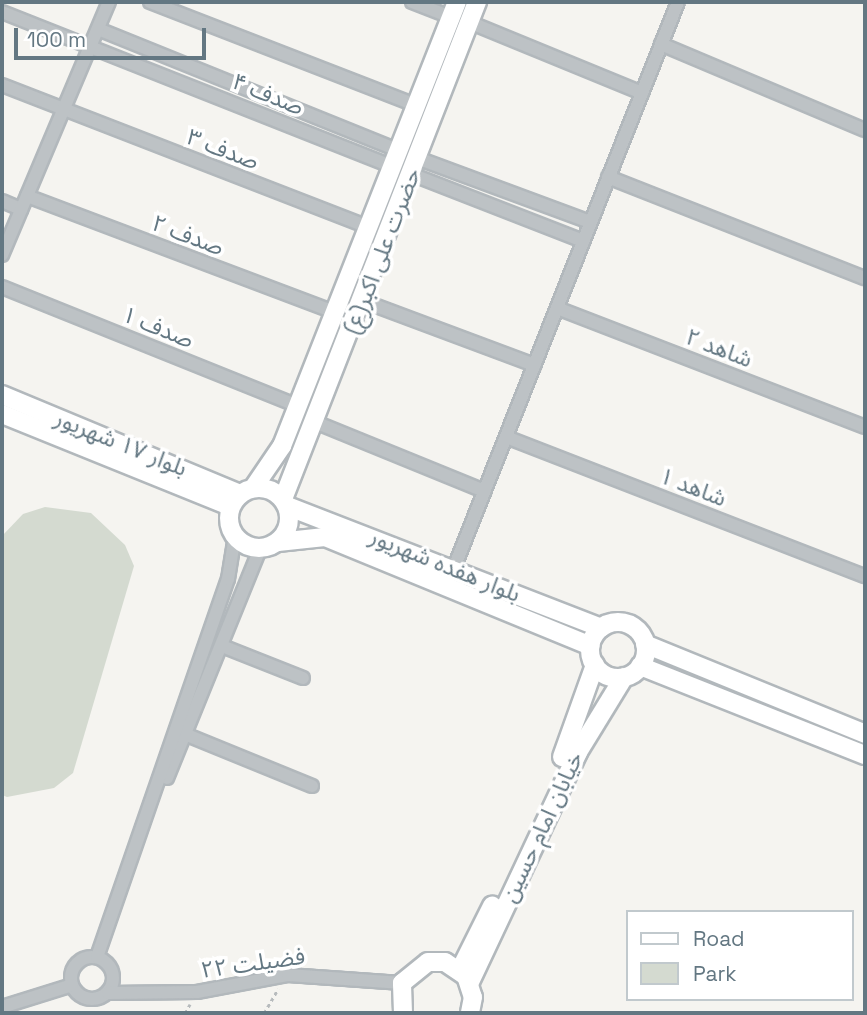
<!DOCTYPE html>
<html>
<head>
<meta charset="utf-8">
<style>
	body { margin:0 }
	#map { position:relative; width:867px; height:1015px; overflow:hidden; background:#f5f4f0; font-family:"Space Grotesk","Noto Sans Arabic",sans-serif }
	div>[style] { position:absolute }
	.green>* { inset:0; background:#d4dad0 }
	.path>* { height:2.5px; margin-top:-1.25px; transform-origin:0; background:repeating-linear-gradient(90deg,#b7bbbd 0 3.5px,transparent 0 7px) }
	.roads { filter:drop-shadow(2px 0 #b2b8bc) drop-shadow(-2px 0 #b2b8bc) drop-shadow(0 2px #b2b8bc) drop-shadow(0 -2px #b2b8bc) }
	.street>* { height:12px; margin:-6px; padding:0 6px; transform-origin:6px; border-radius:6px; background:#bdc2c5 }
	.street>.ring { margin:-6px; padding:0; box-sizing:content-box; background:none; border:12px solid #bdc2c5; border-radius:50% }
	.secondary>* { height:18px; margin:-9px; padding:0 9px; transform-origin:9px; border-radius:9px; background:#fff }
	.secondary>.ring { margin:-9px; padding:0; box-sizing:content-box; background:none; border:18px solid #fff; border-radius:50% }
	span { translate:-50% -50%; white-space:nowrap; text-align:center; line-height:1.15; -webkit-text-stroke:7px #fff; paint-order:stroke }
	.street-label { font-size:23px; color:#637782 }
	.frame { position:absolute; inset:0; border:4px solid #637782; pointer-events:none }
	.legend { position:absolute; left:626px; top:910px; width:228px; height:91px; box-sizing:border-box; background:#fff; border:2px solid #c1c9cd; margin:0; padding:9px 12px; list-style:none; font-size:21px; color:#637782 }
	.legend li { display:flex; align-items:center; gap:14px; height:35px }
	.legend b { width:35px; border:2px solid #c1c9cd }
	.scale { position:absolute; left:14px; top:28px; width:192px; height:32px; box-sizing:border-box; border:4px solid #637782; border-top:0; padding-left:9px; font-size:21px; line-height:24px; white-space:nowrap; color:#637782; -webkit-text-stroke:5px #fff; paint-order:stroke }
</style>
</head>
<body>
<div id="map">
	<div class="green">
		<div style="clip-path:polygon(45px 507px,91px 513px,125px 545px,134px 566px,73px 773px,54px 788px,7px 797px,2px 795px,2px 536px,23px 514px)"></div>
	</div>
	<div class="path">
		<div style="left:185px;top:1013px;width:10px;rotate:-61deg"></div>
		<div style="left:264px;top:1013px;width:28px;rotate:-60deg"></div>
	</div>
	<div class="roads">
		<div class="street">
			<div style="left:150px;top:2px;width:285px;rotate:21.2deg"></div>
			<div style="left:412px;top:2px;width:42px;rotate:21deg"></div>
			<div style="left:2px;top:12px;width:418px;rotate:21.6deg"></div>
			<div style="left:469px;top:22px;width:187px;rotate:22.3deg"></div>
			<div style="left:98px;top:29px;width:323px;rotate:22deg"></div>
			<div style="left:661px;top:44px;width:221px;rotate:22.9deg"></div>
			<div style="left:2px;top:85px;width:393px;rotate:21.2deg"></div>
			<div style="left:417px;top:158px;width:184px;rotate:20.3deg"></div>
			<div style="left:411px;top:174px;width:185px;rotate:21.3deg"></div>
			<div style="left:608px;top:177px;width:276px;rotate:21.5deg"></div>
			<div style="left:27px;top:196px;width:328px;rotate:20.7deg"></div>
			<div style="left:2px;top:201px;width:21px;rotate:23deg"></div>
			<div style="left:2px;top:255px;width:275px;rotate:-67.1deg"></div>
			<div style="left:2px;top:287px;width:319px;rotate:21.9deg"></div>
			<div style="left:363px;top:301px;width:183px;rotate:20.5deg"></div>
			<div style="left:557px;top:308px;width:330px;rotate:21.1deg"></div>
			<div style="left:315px;top:422px;width:183px;rotate:22.2deg"></div>
			<div style="left:506px;top:437px;width:385px;rotate:21.2deg"></div>
			<div style="left:454px;top:568px;width:609px;rotate:-68.41deg"></div>
			<div style="left:222px;top:646px;width:87px;rotate:21.6deg"></div>
			<div style="left:187px;top:735px;width:135px;rotate:22.2deg"></div>
			<div style="left:167px;top:778px;width:249px;rotate:-67.9deg"></div>
			<div class="ring" style="left:71px;top:957px;width:30px;height:30px"></div>
			<div style="left:97px;top:957px;width:400px;rotate:-70.9deg"></div>
			<div style="left:228px;top:579px;width:44px;rotate:-80.8deg"></div>
			<div style="left:108px;top:993px;width:89px;rotate:-0.6deg"></div>
			<div style="left:197px;top:992px;width:93px;rotate:-10.6deg"></div>
			<div style="left:288px;top:975px;width:114px;rotate:4deg"></div>
			<div style="left:2px;top:1007px;width:73px;rotate:-17.4deg"></div>
		</div>
		<div class="secondary">
			<div style="left:2px;top:395px;width:258px;rotate:22.6deg"></div>
			<div style="left:2px;top:414px;width:246px;rotate:22deg"></div>
			<div style="left:254px;top:487px;width:50px;rotate:-55.7deg"></div>
			<div style="left:282px;top:446px;width:477px;rotate:-68.5deg"></div>
			<div class="ring" style="left:229px;top:488px;width:42px;height:42px"></div>
			<div style="left:283px;top:499px;width:534px;rotate:-68.68deg"></div>
			<div style="left:287px;top:506px;width:337px;rotate:21.2deg"></div>
			<div style="left:278px;top:542px;width:47px;rotate:-6.1deg"></div>
			<div style="left:325px;top:537px;width:287px;rotate:22.3deg"></div>
			<div class="ring" style="left:590px;top:622px;width:38px;height:38px"></div>
			<div style="left:645px;top:644px;width:238px;rotate:22.2deg"></div>
			<div style="left:640px;top:666px;width:242px;rotate:21.6deg"></div>
			<div style="left:562px;top:757px;width:98px;rotate:-70.3deg"></div>
			<div style="left:460px;top:970px;width:72px;rotate:-63.4deg"></div>
			<div style="left:470px;top:982px;width:254px;rotate:-64.8deg"></div>
			<div style="left:578px;top:752px;width:88px;rotate:-58.5deg"></div>
			<div style="left:403px;top:1013px;width:30px;rotate:-92deg"></div>
			<div style="left:402px;top:983px;width:33px;rotate:-39deg"></div>
			<div style="left:428px;top:962px;width:17px"></div>
			<div style="left:445px;top:962px;width:25px;rotate:34deg"></div>
			<div style="left:466px;top:976px;width:22px;rotate:72deg"></div>
			<div style="left:473px;top:997px;width:16px;rotate:101deg"></div>
		</div>
	</div>
	<div class="street-label">
		<span style="left:268px;top:94px;rotate:22deg">صدف ۴</span>
		<span style="left:223px;top:149px;rotate:21deg">صدف ۳</span>
		<span style="left:188px;top:235px;rotate:21deg">صدف ۲</span>
		<span style="left:382px;top:251px;rotate:-69deg">حضرت علی اکبر(ع)</span>
		<span style="left:158px;top:327px;rotate:22deg">صدف ۱</span>
		<span style="left:719px;top:348px;rotate:21deg">شاهد ۲</span>
		<span style="left:121px;top:443px;rotate:22deg">بلوار ۱۷ شهریور</span>
		<span style="left:693px;top:487px;rotate:21deg">شاهد ۱</span>
		<span style="left:445px;top:565px;rotate:22deg">بلوار هفده شهریور</span>
		<span style="left:542px;top:827px;rotate:-65deg">خیابان امام حسین</span>
		<span style="left:253px;top:963px;rotate:-8deg">فضیلت ۲۲</span>
	</div>
	<div class="frame"></div>
	<ul class="legend">
	<li><b style="height:9px;background:#fff"></b>Road</li>
	<li><b style="height:19px;background:#d4dad0"></b>Park</li>
	</ul>
	<div class="scale">100 m</div>
</div>
</body>
</html>
